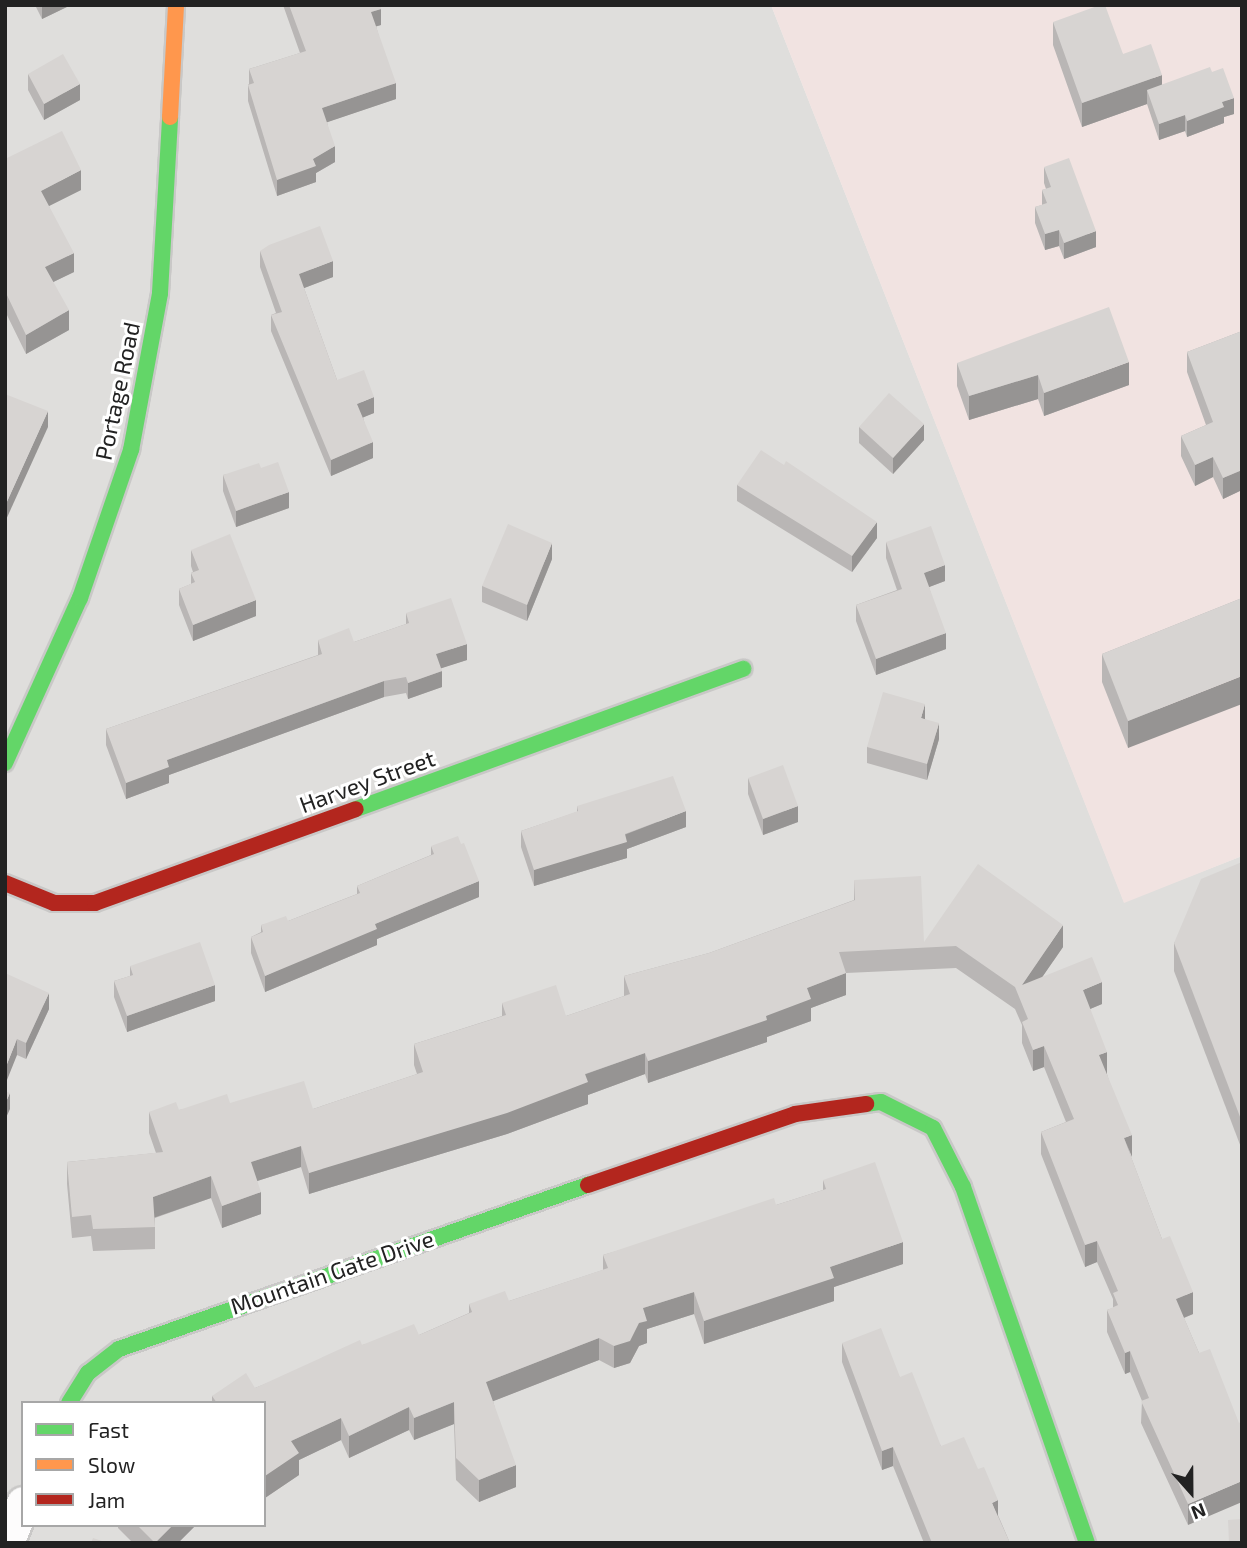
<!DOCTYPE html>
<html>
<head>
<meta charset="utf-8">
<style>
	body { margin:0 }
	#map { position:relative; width:1247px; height:1548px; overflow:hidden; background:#f0eeeb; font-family:"Exo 2",sans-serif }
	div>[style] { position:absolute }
	.residential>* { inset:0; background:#dfdedc }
	.commercial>* { inset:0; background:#f1e3e1 }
	.roads { filter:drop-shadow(2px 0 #c9c8c7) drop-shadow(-2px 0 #c9c8c7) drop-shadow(0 2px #c9c8c7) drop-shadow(0 -2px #c9c8c7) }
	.street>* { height:33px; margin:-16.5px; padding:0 16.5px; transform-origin:16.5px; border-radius:16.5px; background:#fdfcfc }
	.fast>* { height:16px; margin:-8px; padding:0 8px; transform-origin:8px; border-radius:8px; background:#63d668 }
	.slow>* { height:16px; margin:-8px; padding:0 8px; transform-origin:8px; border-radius:8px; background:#ff974d }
	.jam>* { height:16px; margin:-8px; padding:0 8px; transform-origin:8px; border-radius:8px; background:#b3261e }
	.wall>* { inset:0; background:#b9b6b5 }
	.shaded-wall>* { inset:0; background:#969493 }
	.building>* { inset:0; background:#d7d4d2 }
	span { translate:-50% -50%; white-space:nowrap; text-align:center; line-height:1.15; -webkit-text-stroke:6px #fff; paint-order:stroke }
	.street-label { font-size:23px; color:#222 }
	.frame { position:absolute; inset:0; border:7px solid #222; pointer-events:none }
	.legend { position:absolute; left:21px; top:1401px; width:245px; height:126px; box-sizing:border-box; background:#fff; border:2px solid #a7a7a7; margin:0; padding:9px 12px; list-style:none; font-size:21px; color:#222 }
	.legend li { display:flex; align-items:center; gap:14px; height:35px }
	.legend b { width:35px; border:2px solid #a7a7a7 }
	.north { position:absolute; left:1156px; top:1457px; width:70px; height:70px; -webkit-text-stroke:5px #fff; paint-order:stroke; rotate:159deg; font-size:19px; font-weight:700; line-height:28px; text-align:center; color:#222 }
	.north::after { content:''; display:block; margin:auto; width:24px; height:32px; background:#222; clip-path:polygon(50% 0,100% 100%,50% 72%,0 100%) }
</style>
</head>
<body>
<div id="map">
	<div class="residential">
		<div style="clip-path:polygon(evenodd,5px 5px,771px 5px,1124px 902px,1242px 856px,1242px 1543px,5px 1543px,5px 5px,23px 1403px,264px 1403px,264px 1525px,23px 1525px,23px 1403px)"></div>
	</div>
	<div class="commercial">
		<div style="clip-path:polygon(771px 5px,1242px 5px,1242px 856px,1124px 903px)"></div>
	</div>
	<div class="roads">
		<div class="street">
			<div style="left:7px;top:1543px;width:43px;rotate:-68.2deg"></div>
		</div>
		<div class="fast">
			<div style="left:5px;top:763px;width:181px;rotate:-65.6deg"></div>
			<div style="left:80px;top:598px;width:157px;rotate:-71deg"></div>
			<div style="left:131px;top:450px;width:160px;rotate:-79.5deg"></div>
			<div style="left:160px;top:293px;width:176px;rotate:-86.7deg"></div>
			<div style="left:356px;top:809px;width:412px;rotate:-19.9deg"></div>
			<div style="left:866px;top:1104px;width:15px;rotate:-8deg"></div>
			<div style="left:881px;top:1102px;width:58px;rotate:26.6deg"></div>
			<div style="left:933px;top:1128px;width:66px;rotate:63deg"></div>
			<div style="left:963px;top:1187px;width:377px;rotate:70.8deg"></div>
			<div style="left:69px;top:1403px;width:36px;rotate:-58deg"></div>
			<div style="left:88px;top:1373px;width:39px;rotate:-38deg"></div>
			<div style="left:119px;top:1349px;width:497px;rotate:-19.3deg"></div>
		</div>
		<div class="slow">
			<div style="left:170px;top:117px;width:112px;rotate:-86.9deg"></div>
		</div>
		<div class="jam">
			<div style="left:5px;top:883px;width:53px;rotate:22.2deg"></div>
			<div style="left:54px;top:903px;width:41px"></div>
			<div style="left:95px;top:903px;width:277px;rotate:-19.8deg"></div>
			<div style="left:588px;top:1185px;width:219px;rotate:-18.9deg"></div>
			<div style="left:795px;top:1114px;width:72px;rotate:-8deg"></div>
		</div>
	</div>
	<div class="wall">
		<div style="clip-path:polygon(35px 5px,71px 5px,42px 19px)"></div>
		<div style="clip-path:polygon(283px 5px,380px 5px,381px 25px,376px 26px,396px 99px,327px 122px,335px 162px,316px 173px,316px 182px,277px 196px,248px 101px,248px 85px,249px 84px,249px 69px,300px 53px)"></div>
		<div style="clip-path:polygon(1053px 22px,1123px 54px,1162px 85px,1212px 72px,1234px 114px,1224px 117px,1224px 123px,1187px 137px,1185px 131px,1159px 140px,1147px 104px,1082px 127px,1053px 45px)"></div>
		<div style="clip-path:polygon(28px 74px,80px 100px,44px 120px,28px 90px)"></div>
		<div style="clip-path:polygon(5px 159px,81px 190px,49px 206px,74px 272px,53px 282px,69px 330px,26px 354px,5px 311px)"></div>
		<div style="clip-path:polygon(1044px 167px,1096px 247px,1064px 259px,1059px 246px,1045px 250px,1035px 223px,1035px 207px,1042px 205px,1042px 190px,1046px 189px,1044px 183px)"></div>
		<div style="clip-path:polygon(260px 251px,333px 277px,304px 288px,337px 380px,374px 413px,363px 417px,373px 458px,331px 476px,271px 331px,271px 315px,276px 313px,260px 267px)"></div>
		<div style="clip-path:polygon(1242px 331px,1242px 490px,1223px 499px,1213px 477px,1195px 486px,1181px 456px,1181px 436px,1206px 425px,1187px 372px,1187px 352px)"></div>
		<div style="clip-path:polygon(957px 363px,1129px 385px,1044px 416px,1038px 399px,969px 420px,957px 386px)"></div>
		<div style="clip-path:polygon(859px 427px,924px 440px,893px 474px,859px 443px)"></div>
		<div style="clip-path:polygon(784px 465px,877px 538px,852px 572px,737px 501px,737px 485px)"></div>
		<div style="clip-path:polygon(261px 468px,289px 508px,236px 527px,223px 491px,223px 475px)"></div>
		<div style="clip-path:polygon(886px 542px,945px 581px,929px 587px,946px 649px,876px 675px,856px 621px,856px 605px,897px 590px,886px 558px)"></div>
		<div style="clip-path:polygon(191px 550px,256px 616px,193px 641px,179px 605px,179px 589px,191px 584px,191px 573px,193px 572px,191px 566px)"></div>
		<div style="clip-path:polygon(552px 559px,527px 621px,482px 602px,482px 586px)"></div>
		<div style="clip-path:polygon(1242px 598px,1128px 748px,1102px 682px,1102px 654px)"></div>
		<div style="clip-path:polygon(406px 613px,467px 660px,441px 668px,442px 687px,408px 699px,406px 693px,384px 697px,169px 775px,169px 783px,126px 799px,106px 745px,106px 729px,318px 655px,318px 640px,354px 642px,406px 624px)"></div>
		<div style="clip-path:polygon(925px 719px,939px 739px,927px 780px,867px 763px,867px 747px)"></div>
		<div style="clip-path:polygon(748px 778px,798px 822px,763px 835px,748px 794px)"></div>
		<div style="clip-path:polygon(577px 806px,686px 827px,627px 849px,627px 858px,534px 886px,521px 847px,521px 831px,577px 812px)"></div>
		<div style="clip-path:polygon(431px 846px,479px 897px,377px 939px,377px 945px,265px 992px,251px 953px,251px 937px,261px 932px,261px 925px,288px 921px,357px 894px,357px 886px,431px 855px)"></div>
		<div style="clip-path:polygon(1242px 862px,1242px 1150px,1174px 971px,1174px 943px)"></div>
		<div style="clip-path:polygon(854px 880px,924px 942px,1063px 947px,1042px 977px,1102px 1004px,1090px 1009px,1107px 1074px,1131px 1157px,1162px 1239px,1193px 1314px,1184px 1318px,1199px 1353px,1188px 1525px,1141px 1423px,1142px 1401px,1130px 1372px,1125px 1374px,1107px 1332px,1107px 1310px,1113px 1308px,1113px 1299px,1097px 1262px,1085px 1267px,1041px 1154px,1041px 1132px,1066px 1122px,1044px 1067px,1033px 1071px,1022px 1043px,1022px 1025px,1015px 1009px,956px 968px,846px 973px,846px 995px,811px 1008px,811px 1021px,767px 1037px,767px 1042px,648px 1083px,645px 1074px,588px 1095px,588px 1104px,507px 1134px,309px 1194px,301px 1167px,257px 1181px,261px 1214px,222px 1228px,211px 1198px,155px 1218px,155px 1249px,93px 1251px,91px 1236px,72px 1238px,67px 1184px,67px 1162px,156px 1153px,149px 1133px,149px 1112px,179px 1110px,230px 1103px,313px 1109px,417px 1074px,414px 1065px,414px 1044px,502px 1016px,502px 1003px,566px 1016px,624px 996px,624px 976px,709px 953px,854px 900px)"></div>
		<div style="clip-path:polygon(130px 966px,215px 1001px,127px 1032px,114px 997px,114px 981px,130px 976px)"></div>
		<div style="clip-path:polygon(5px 973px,49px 1009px,26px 1059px,17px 1055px)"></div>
		<div style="clip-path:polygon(823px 1180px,903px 1264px,834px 1287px,834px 1301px,704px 1344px,694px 1314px,647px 1329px,647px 1343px,639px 1346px,630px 1363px,614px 1368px,599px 1360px,493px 1401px,516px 1487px,479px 1502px,456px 1480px,454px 1424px,414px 1440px,409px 1430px,349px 1458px,341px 1440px,299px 1460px,299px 1475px,265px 1498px,264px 1403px,212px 1403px,212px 1396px,255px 1388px,362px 1345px,419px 1335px,469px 1313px,469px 1304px,509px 1301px,603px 1270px,603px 1255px,776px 1205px,823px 1190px)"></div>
		<div style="clip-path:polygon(842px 1343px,900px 1377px,941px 1446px,998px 1515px,1010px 1543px,924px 1543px,893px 1466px,882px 1470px,842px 1362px)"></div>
		<div style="clip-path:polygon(118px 1525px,196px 1525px,178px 1543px,133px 1543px,118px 1528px)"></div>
	</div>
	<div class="shaded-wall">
		<div style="clip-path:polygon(42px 5px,71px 5px,42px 19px)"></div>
		<div style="clip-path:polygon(381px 9px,381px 25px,371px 28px,371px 12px)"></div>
		<div style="clip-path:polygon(1162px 75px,1162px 98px,1147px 90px,1147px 104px,1082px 127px,1082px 103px)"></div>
		<div style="clip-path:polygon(396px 83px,396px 99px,322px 124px,322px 108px)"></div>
		<div style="clip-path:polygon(80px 84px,80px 100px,44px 120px,44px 104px)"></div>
		<div style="clip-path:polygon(1234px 98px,1234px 114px,1224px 117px,1224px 123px,1187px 137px,1187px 121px,1222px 102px)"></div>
		<div style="clip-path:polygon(1185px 115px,1185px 131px,1159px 140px,1159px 124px)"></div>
		<div style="clip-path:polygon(335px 146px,335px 162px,316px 173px,316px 182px,277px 196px,277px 180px)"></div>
		<div style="clip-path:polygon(81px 170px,81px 190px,41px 210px,41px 191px)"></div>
		<div style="clip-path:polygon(1059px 230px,1059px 246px,1045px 250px,1045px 234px)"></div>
		<div style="clip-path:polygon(1096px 231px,1096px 247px,1064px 259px,1064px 243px)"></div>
		<div style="clip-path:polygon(74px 253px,74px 272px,45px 286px,45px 267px)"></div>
		<div style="clip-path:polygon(333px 261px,333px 277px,299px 290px,299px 274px)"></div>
		<div style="clip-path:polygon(69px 310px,69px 330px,26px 354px,26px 335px)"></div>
		<div style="clip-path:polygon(1129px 362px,1129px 385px,1044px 416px,1044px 393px)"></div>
		<div style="clip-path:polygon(1038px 375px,1038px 399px,969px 420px,969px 396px)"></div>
		<div style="clip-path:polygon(374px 397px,374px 413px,357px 420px,357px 404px)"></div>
		<div style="clip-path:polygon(48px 411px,48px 427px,5px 522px,5px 506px)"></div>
		<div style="clip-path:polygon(924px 424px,924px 440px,893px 474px,893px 458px)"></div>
		<div style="clip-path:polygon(373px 442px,373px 458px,331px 476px,331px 460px)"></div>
		<div style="clip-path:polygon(1213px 457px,1213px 477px,1195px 486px,1195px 465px)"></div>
		<div style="clip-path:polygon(1242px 470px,1242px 490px,1223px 499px,1223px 478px)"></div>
		<div style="clip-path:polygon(289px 492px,289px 508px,236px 527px,236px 511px)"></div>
		<div style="clip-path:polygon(877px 522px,877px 538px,852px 572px,852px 556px)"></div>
		<div style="clip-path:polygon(552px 543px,552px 559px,527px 621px,527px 605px)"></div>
		<div style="clip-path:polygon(945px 565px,945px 581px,924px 589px,924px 573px)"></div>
		<div style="clip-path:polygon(256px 600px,256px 616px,193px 641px,193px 625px)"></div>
		<div style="clip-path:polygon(946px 633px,946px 649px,876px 675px,876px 659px)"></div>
		<div style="clip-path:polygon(467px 644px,467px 660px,436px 670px,436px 654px)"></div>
		<div style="clip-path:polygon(442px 671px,442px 687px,408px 699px,408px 683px)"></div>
		<div style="clip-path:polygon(1242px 676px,1242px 704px,1128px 748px,1128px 721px)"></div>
		<div style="clip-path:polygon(384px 681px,384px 697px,169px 775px,169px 783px,126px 799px,126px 783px,167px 760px)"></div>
		<div style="clip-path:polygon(925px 704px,925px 720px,921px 718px)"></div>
		<div style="clip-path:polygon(939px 723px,939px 739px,927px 780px,927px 764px)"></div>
		<div style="clip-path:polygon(798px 806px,798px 822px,763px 835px,763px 819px)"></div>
		<div style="clip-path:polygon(686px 811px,686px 827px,627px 849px,627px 858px,534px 886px,534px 870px)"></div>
		<div style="clip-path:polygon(479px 881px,479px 897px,377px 939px,377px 945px,265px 992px,265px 976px,375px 924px)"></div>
		<div style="clip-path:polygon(1063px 925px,1063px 947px,1023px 1005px,1022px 985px)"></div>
		<div style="clip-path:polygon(846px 973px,846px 995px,811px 1008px,811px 1021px,767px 1037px,767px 1042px,648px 1083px,648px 1061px,766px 1016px,807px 988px)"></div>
		<div style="clip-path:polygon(1102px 982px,1102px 1004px,1083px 1012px,1083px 990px)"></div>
		<div style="clip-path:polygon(215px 985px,215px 1001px,127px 1032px,127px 1016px)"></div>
		<div style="clip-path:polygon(49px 993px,49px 1009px,26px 1059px,26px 1043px)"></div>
		<div style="clip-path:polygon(17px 1039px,17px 1055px,5px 1085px,5px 1069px)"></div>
		<div style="clip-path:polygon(1044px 1046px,1044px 1067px,1033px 1071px,1033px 1050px)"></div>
		<div style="clip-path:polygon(1107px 1052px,1107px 1074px,1099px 1077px,1099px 1055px)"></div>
		<div style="clip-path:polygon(645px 1053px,645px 1074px,588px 1095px,588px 1104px,507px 1134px,309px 1194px,309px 1173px)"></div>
		<div style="clip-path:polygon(10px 1093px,10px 1109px,5px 1120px,5px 1104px)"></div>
		<div style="clip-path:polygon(1132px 1135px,1132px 1157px,1124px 1138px)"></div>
		<div style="clip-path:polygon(301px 1146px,301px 1167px,251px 1183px,251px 1162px)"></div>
		<div style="clip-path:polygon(211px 1176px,211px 1198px,153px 1218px,153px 1197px)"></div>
		<div style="clip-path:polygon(261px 1192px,261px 1214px,222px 1228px,222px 1206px)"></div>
		<div style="clip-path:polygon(1097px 1241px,1097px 1262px,1085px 1267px,1085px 1245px)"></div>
		<div style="clip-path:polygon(903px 1242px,903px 1264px,834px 1287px,834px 1301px,704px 1344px,704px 1321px,830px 1267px)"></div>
		<div style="clip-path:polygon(694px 1292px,694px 1314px,647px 1329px,647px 1343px,639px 1346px,630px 1363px,614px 1368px,614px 1346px,643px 1308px)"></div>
		<div style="clip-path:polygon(1193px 1292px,1193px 1314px,1176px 1321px,1176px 1299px)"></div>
		<div style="clip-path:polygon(599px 1338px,599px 1360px,486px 1404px,486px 1382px)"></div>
		<div style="clip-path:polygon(1130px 1351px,1130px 1372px,1125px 1374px,1125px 1353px)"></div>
		<div style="clip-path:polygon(454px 1402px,454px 1424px,414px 1440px,414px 1418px)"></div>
		<div style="clip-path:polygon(409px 1407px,409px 1430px,349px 1458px,349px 1436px)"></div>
		<div style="clip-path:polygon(341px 1418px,341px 1440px,299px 1460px,299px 1475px,265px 1498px,265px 1476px,291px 1441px)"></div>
		<div style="clip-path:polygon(893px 1447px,893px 1466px,882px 1470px,882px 1451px)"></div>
		<div style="clip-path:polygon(516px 1465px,516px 1487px,479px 1502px,479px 1480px)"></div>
		<div style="clip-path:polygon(1242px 1481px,1242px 1502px,1188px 1525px,1188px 1504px)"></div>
		<div style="clip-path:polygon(998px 1500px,998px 1519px,992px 1503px)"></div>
		<div style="clip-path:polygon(173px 1525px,196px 1525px,178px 1543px,155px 1543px)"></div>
	</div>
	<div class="building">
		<div style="clip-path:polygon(289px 5px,380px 5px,381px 9px,371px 12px,396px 83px,322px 108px,335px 146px,313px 159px,316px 166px,277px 180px,248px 85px,254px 83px,249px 69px,306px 51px)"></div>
		<div style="clip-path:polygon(1100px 5px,1105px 5px,1123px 54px,1151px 44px,1162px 75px,1082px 103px,1053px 22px)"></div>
		<div style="clip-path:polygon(63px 54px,80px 84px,44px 104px,28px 74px)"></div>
		<div style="clip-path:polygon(1210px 67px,1212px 72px,1223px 68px,1234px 98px,1222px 102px,1224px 107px,1187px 121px,1185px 115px,1159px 124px,1147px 90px)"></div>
		<div style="clip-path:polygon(62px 131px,81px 170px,41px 191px,74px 253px,45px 267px,69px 310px,26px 335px,5px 291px,5px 159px)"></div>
		<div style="clip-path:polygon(1069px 158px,1096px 231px,1064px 243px,1059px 230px,1045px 234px,1035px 207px,1047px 203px,1042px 190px,1051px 187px,1044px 167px)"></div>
		<div style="clip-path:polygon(320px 226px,333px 261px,299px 274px,337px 380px,364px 370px,374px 397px,357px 404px,373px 442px,331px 460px,271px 315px,282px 312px,260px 251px,269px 245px)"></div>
		<div style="clip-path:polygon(1109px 307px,1129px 362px,1044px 393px,1038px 375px,969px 396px,957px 363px)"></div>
		<div style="clip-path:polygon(1242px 331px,1242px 470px,1223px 478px,1213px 457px,1195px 465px,1181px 436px,1213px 422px,1187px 352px)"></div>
		<div style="clip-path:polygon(889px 393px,924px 424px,893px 458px,859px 427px)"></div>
		<div style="clip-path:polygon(5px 394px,48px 411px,5px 506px)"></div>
		<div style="clip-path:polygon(761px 450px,784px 465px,786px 461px,877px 522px,852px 556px,737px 485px)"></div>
		<div style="clip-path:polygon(278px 462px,289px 492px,236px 511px,223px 475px,259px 463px,261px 468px)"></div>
		<div style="clip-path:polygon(508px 524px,552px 543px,527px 605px,482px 586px)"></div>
		<div style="clip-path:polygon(931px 526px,945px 565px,924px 573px,946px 633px,876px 659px,856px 605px,902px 589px,886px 542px)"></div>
		<div style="clip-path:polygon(230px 534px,256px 600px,193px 625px,179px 589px,195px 582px,191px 573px,199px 570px,191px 550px)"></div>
		<div style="clip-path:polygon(451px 598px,467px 644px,436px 654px,442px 671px,408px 683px,406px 677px,384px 681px,167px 760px,169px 767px,126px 783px,106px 729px,322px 654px,318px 640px,349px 628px,354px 642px,409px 623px,406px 613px)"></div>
		<div style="clip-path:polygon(1242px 598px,1242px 676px,1128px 721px,1102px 654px)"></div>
		<div style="clip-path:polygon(883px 692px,925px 704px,921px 718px,939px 723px,927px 764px,867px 747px)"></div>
		<div style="clip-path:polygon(783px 765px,798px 806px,763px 819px,748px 778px)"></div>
		<div style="clip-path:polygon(673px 776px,686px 811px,625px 834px,627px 842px,534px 870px,521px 831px,578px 811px,577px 806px)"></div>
		<div style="clip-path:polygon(458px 836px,461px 844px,464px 843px,479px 881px,375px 924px,377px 929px,265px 976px,251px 937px,263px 932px,261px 925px,286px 916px,288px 921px,360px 893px,357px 886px,434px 854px,431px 846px)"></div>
		<div style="clip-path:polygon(1242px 862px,1242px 1122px,1174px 943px,1201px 879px)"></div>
		<div style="clip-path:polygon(978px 864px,1063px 925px,1022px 985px,1092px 957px,1102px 982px,1083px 990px,1107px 1052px,1099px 1055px,1132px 1135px,1124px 1138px,1162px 1239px,1170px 1236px,1193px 1292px,1176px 1299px,1199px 1353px,1210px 1349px,1239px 1423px,1242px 1421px,1242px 1481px,1188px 1504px,1141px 1401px,1149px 1398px,1130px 1351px,1125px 1353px,1107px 1310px,1118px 1305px,1113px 1293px,1118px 1291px,1097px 1241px,1085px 1245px,1041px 1132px,1074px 1119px,1044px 1046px,1033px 1050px,1022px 1022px,1028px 1019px,1015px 987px,956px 946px,839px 952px,846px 973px,807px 988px,811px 999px,766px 1016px,767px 1020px,648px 1061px,645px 1053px,585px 1074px,588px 1082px,507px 1113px,309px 1173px,301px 1146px,251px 1162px,261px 1192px,222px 1206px,211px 1176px,153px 1197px,155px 1227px,93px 1229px,91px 1215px,72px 1217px,67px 1162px,163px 1152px,149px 1112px,176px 1102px,179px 1110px,227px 1094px,230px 1103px,304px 1081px,313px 1109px,423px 1072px,414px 1044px,506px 1015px,502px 1003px,556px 985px,566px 1016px,630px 994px,624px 976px,709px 953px,855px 900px,854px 880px,921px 876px,924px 942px)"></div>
		<div style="clip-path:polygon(200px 942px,215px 985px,127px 1016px,114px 981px,133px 975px,130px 966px)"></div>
		<div style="clip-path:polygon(5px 973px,49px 993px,26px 1043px,17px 1039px,5px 1069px)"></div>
		<div style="clip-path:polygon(5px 1091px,10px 1093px,5px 1104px)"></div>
		<div style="clip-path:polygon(875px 1162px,903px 1242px,830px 1267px,834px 1278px,704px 1321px,694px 1292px,643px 1308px,647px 1321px,639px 1323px,630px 1341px,614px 1346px,599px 1338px,486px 1382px,516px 1465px,479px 1480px,456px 1458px,454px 1402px,414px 1418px,409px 1407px,349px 1436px,341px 1418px,291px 1441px,299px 1453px,265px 1476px,264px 1403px,217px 1403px,212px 1396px,246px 1373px,255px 1388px,360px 1340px,362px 1345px,414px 1324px,419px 1335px,472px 1312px,469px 1304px,505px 1291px,509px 1301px,608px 1268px,603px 1255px,774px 1198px,776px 1205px,826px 1189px,823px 1180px)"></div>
		<div style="clip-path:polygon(881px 1328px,900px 1377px,912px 1372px,941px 1446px,964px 1437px,978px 1469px,984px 1467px,998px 1500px,992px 1503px,1010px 1543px,932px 1543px,893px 1447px,882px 1451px,842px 1343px)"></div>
		<div style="clip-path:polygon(1242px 1519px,1242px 1543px,1229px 1543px,1228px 1520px)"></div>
		<div style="clip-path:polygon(137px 1525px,173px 1525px,155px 1543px)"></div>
		<div style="clip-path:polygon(93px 1538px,108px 1543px,91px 1543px)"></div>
	</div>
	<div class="street-label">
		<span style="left:117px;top:391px;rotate:-78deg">Portage Road</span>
		<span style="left:367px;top:781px;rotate:-20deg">Harvey Street</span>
		<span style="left:332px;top:1272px;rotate:-19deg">Mountain Gate Drive</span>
	</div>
	<div class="frame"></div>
	<ul class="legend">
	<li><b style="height:9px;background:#63d668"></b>Fast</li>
	<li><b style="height:9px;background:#ff974d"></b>Slow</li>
	<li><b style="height:9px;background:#b3261e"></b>Jam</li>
	</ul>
	<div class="north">N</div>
</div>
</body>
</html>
